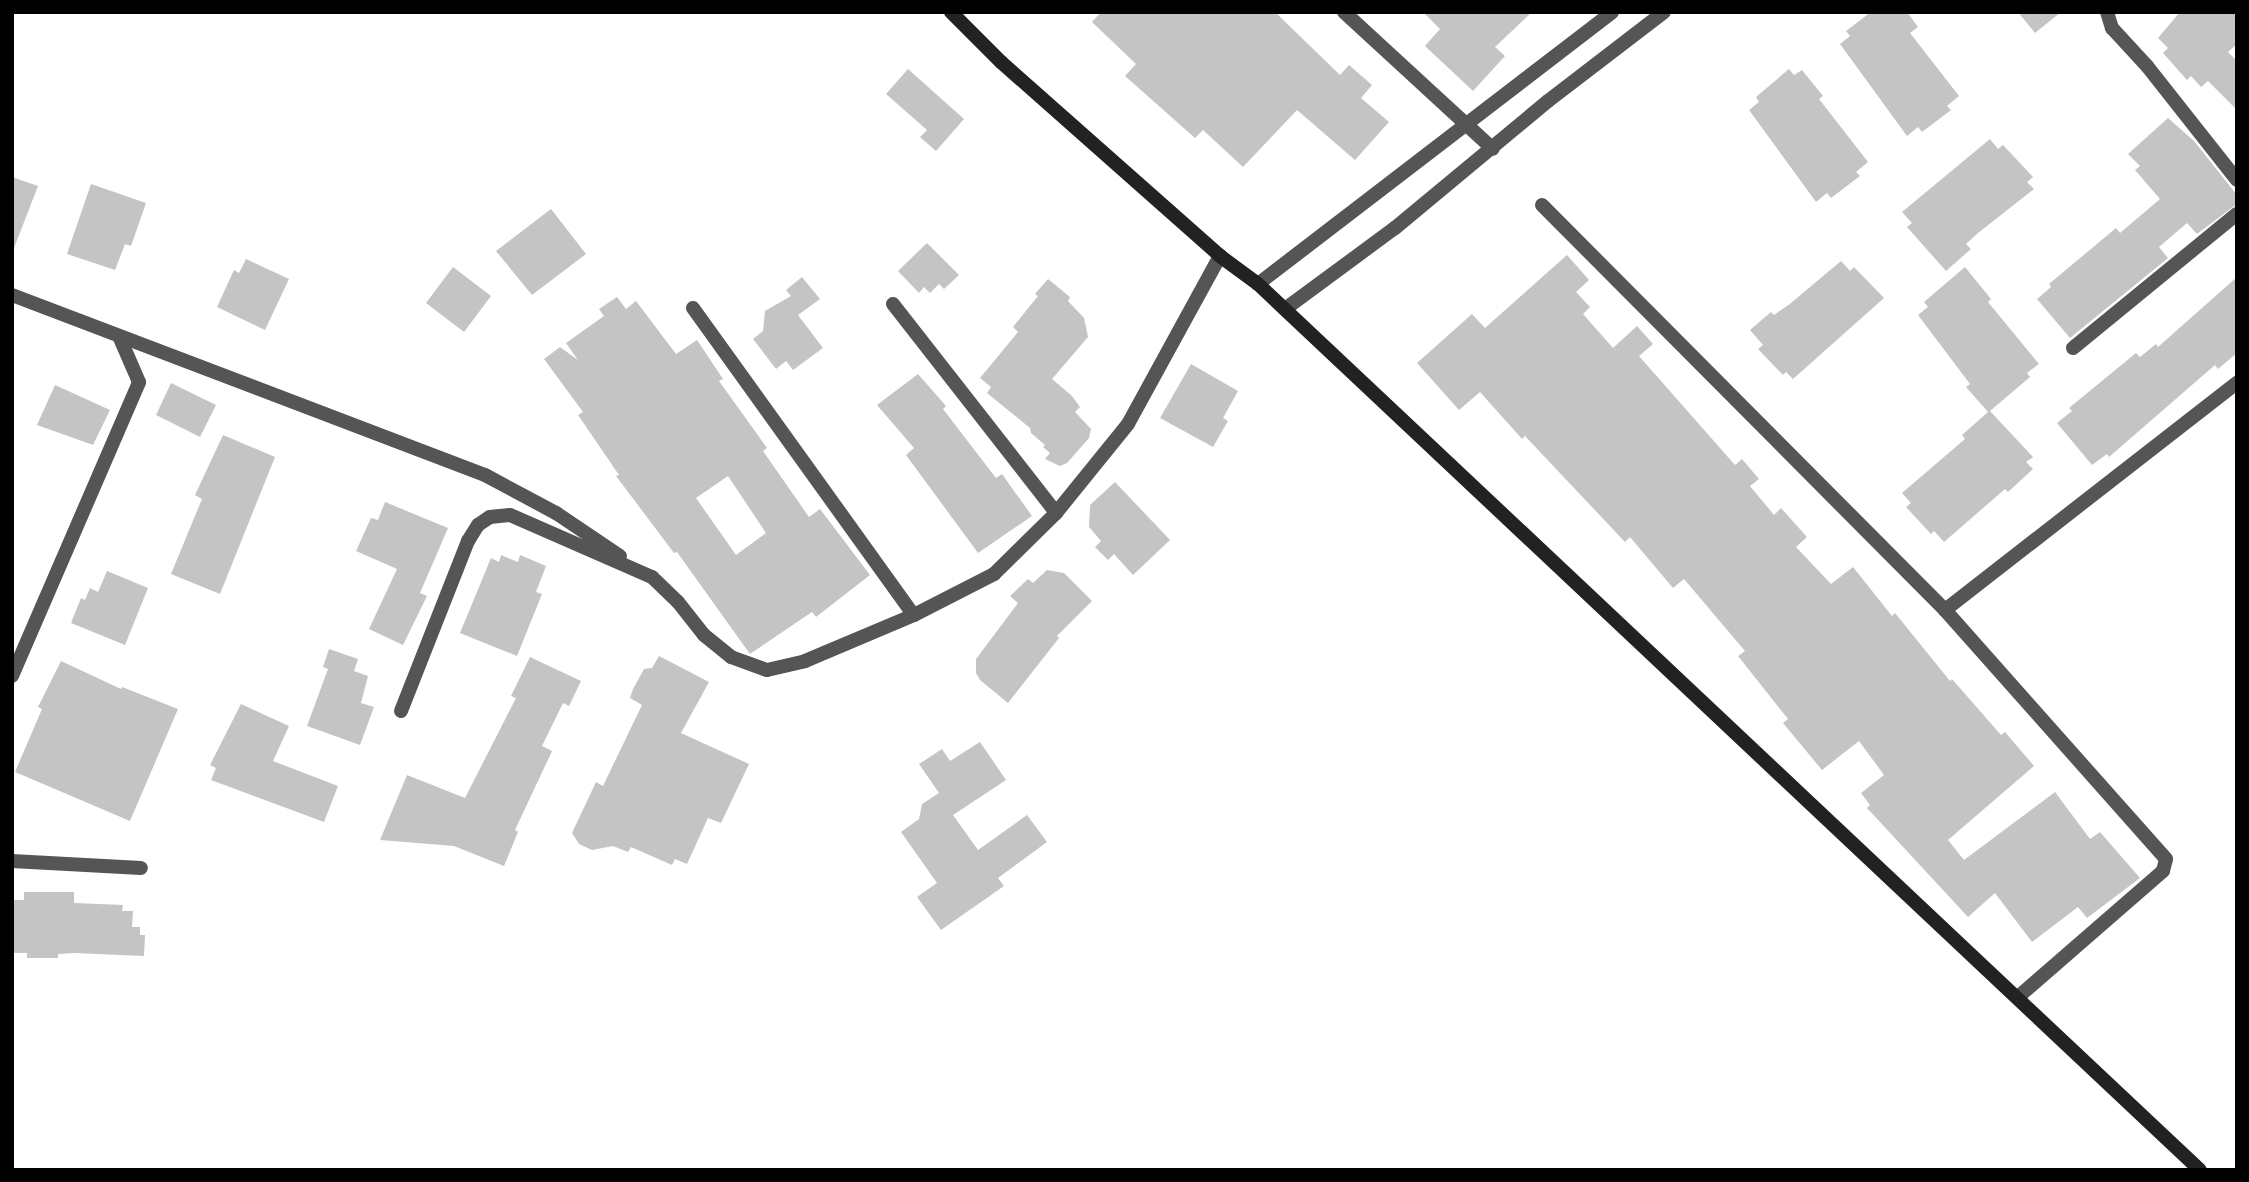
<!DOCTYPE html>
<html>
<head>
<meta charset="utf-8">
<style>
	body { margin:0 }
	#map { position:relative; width:2249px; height:1182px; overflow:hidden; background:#fff; font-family:"Roboto Condensed",sans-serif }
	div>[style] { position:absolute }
	.building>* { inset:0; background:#c4c4c4 }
	.street>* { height:14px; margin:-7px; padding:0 7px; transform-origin:7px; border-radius:7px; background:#555 }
	.secondary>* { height:14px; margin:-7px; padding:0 7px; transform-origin:7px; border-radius:7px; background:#222 }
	span { translate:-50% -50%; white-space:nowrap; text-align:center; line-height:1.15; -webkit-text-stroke:5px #fff; paint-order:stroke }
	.frame { position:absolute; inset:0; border:14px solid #000; pointer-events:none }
</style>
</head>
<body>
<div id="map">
	<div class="building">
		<div style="clip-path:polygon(1101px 12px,1275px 12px,1340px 75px,1349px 65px,1372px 85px,1361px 98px,1389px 122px,1355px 160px,1297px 110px,1243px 167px,1203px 130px,1195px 138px,1125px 76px,1136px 64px,1092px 22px)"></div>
		<div style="clip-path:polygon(1423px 12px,1532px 12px,1495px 47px,1505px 56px,1473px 91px,1425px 46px,1440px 29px)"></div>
		<div style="clip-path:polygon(1871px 12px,1907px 12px,1918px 27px,1910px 33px,1959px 96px,1947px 106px,1951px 110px,1922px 132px,1918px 127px,1907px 136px,1840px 44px,1850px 36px,1846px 31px)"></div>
		<div style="clip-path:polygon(2018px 12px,2061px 12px,2035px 33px)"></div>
		<div style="clip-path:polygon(2180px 12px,2237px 12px,2237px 44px,2228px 52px,2237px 61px,2237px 110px,2208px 81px,2201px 87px,2191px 76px,2187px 80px,2163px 53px,2168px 48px,2158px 38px)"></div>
		<div style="clip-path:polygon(908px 69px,964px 119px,936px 151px,920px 137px,927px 130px,886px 94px)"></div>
		<div style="clip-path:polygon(1789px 69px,1794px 75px,1802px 70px,1823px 96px,1819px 99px,1868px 162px,1856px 172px,1860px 176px,1831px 198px,1827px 193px,1816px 202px,1749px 110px,1759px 102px,1756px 97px)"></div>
		<div style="clip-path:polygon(2168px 118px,2194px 141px,2237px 195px,2237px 204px,2197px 234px,2187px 223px,2159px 247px,2168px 258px,2070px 338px,2037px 299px,2051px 287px,2049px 284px,2116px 228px,2120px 233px,2160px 199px,2135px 170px,2140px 166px,2128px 154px)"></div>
		<div style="clip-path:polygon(1990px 139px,1998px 149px,2003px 145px,2033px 177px,2027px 182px,2034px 189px,1978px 233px,1966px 244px,1971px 249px,1946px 271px,1907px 227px,1912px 223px,1902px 212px)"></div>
		<div style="clip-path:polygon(12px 177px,38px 186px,14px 248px,12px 248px)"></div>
		<div style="clip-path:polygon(91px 184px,146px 203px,131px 246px,125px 244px,115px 270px,67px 254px)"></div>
		<div style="clip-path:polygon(551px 209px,586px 254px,532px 295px,496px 251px)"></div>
		<div style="clip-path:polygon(927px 243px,959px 275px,944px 289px,939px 284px,930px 293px,924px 287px,919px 293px,898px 271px)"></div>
		<div style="clip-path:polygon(1567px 255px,1589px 280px,1576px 292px,1590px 307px,1583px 314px,1613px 348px,1637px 326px,1653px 344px,1639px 356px,1735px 465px,1742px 459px,1759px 479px,1750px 486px,1774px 515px,1781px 508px,1807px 537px,1796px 547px,1831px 584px,1853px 567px,1892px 616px,1895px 613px,1950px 681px,1952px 679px,2001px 735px,2005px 732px,2034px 766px,1948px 840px,1964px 860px,2055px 792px,2090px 839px,2100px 832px,2140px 878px,2087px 918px,2078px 907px,2032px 942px,1995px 893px,1968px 917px,1867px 808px,1870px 805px,1861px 793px,1884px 775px,1859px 741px,1822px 770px,1783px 723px,1788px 719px,1738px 656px,1745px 651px,1684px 579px,1673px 588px,1630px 537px,1625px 542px,1525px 436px,1522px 439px,1480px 392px,1459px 410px,1417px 363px,1472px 314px,1485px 328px)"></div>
		<div style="clip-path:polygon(246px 259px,289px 279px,265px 330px,217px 307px,234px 270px,239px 273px)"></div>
		<div style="clip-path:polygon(1841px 261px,1850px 271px,1854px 267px,1884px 298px,1793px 379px,1786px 372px,1783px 375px,1758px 349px,1763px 345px,1750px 330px,1771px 312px,1774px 315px,1791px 303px)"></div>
		<div style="clip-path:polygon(453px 267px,491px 296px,464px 332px,426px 303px)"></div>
		<div style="clip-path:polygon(1965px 267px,1991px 299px,1988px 302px,2039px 364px,2027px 373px,2030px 377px,1990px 411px,2033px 457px,2026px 462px,2033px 469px,2008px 492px,2005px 489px,1944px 542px,1934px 531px,1931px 534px,1906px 507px,1911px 503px,1902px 493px,1965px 439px,1962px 435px,1988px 412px,1966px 387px,1970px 384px,1918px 315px,1928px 307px,1924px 302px)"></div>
		<div style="clip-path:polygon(802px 277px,820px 299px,798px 315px,823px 348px,793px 370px,786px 361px,776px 369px,753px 339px,763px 331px,765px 311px,791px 296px,786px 290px)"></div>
		<div style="clip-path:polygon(2237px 277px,2237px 353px,2218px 369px,2215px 365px,2109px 457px,2107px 454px,2092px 465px,2057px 423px,2072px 411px,2069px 408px,2136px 353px,2140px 357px,2156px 344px,2158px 347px)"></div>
		<div style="clip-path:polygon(1048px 279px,1070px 297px,1068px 301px,1084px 318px,1088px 337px,1052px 379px,1072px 396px,1080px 407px,1075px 412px,1091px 429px,1089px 438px,1067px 463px,1060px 466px,1045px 459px,1050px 453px,1043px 447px,1045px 445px,1031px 433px,1030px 428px,987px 393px,991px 387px,980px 378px,1018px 332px,1013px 327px,1038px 296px,1035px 294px)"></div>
		<div style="clip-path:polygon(evenodd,617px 297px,626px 309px,636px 301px,676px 354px,697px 340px,723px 379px,719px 381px,767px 448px,763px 451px,809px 517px,820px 509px,870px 575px,816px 617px,812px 612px,750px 654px,677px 552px,674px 553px,616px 476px,619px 475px,578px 415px,583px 412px,544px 359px,560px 347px,578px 360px,566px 343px,604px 316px,599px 309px,617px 297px,728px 476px,766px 533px,736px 555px,696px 498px,728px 476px)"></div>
		<div style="clip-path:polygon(1191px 364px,1238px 391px,1223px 418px,1228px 421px,1213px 447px,1160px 418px)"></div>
		<div style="clip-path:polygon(918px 374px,946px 406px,943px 409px,996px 478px,1002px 474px,1032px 516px,978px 553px,906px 455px,914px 448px,877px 405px)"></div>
		<div style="clip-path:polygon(171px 383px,216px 405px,200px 437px,156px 415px)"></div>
		<div style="clip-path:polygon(55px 385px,110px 410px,93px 445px,37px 425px)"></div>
		<div style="clip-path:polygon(223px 435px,275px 457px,220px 594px,171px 574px,202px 499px,195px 495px)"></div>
		<div style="clip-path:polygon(1115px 482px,1170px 540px,1133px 575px,1114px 554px,1108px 560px,1095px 547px,1101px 541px,1089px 527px,1090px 505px)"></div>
		<div style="clip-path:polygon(385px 502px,448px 528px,420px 593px,427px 596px,403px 645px,369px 629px,397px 569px,356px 551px,371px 518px,378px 520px)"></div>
		<div style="clip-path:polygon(501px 555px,518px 562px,520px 555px,546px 566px,536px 592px,542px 594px,517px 656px,460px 633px,491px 558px,499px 562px)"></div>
		<div style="clip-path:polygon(1047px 570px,1064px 573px,1092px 601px,1057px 636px,1059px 638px,1008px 703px,980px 680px,976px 673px,976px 659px,1018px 603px,1010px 596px,1028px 579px,1033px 583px)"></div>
		<div style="clip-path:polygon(107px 571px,148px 588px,125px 645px,71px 623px,81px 598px,85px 600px,90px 588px,98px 592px)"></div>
		<div style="clip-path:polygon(329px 649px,358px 659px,354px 671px,368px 676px,361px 703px,374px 707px,360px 745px,307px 726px,328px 669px,323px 667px)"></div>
		<div style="clip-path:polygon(659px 656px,709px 682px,681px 733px,749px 764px,721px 823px,708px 818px,687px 864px,675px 859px,672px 865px,631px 847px,628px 852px,613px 846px,592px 850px,579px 844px,572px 833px,596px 782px,603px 786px,642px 705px,630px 698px,633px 689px,644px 669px,652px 668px)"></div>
		<div style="clip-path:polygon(530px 657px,581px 681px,569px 706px,563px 703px,542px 746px,552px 751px,515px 830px,518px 832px,504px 866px,454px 846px,380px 840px,407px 775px,465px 798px,516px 698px,511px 696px)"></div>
		<div style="clip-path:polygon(61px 661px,121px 689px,122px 687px,178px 709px,130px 821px,15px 772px,42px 709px,38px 707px)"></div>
		<div style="clip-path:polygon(241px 704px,289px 726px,273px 761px,338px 786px,324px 822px,211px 780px,216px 768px,210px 765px)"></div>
		<div style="clip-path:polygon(980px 742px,1006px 780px,953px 815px,978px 850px,1027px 815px,1047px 842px,998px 878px,1004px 886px,941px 930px,917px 897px,937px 883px,901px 832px,919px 819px,922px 804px,939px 793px,919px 764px,942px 749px,950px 761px)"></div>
		<div style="clip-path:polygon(24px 892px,74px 892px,74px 903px,123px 905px,122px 911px,133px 911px,132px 927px,140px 927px,140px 935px,145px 935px,144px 956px,74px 953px,58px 954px,58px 958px,27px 958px,27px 953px,14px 953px,12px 900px,24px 900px)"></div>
	</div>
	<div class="street">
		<div style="left:1344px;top:12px;width:202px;rotate:42.6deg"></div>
		<div style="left:2107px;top:12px;width:17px;rotate:73deg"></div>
		<div style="left:2112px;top:28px;width:52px;rotate:47.4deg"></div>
		<div style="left:2147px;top:66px;width:145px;rotate:51.7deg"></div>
		<div style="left:1542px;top:205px;width:571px;rotate:45.14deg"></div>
		<div style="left:1945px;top:610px;width:333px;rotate:48.4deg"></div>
		<div style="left:2166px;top:859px;width:12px;rotate:104deg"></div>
		<div style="left:2163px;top:871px;width:191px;rotate:139deg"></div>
		<div style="left:1258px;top:284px;width:446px;rotate:-37.5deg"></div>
		<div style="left:12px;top:295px;width:506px;rotate:20.83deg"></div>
		<div style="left:485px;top:475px;width:81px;rotate:28.2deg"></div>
		<div style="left:556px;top:513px;width:77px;rotate:33.9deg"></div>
		<div style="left:893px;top:304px;width:265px;rotate:52deg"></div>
		<div style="left:693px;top:308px;width:378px;rotate:54.3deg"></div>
		<div style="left:1285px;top:309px;width:137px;rotate:-36.4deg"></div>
		<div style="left:1395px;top:228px;width:199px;rotate:-39.7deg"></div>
		<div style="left:1548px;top:101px;width:146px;rotate:-37.5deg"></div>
		<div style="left:2073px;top:348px;width:212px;rotate:-39.3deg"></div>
		<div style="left:1945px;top:610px;width:370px;rotate:-37.9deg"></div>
		<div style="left:12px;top:676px;width:320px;rotate:-66.6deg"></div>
		<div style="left:139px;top:382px;width:50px;rotate:-113.5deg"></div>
		<div style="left:401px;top:711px;width:183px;rotate:-68.5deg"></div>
		<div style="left:468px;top:541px;width:19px;rotate:-58deg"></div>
		<div style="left:478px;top:525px;width:14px;rotate:-34deg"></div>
		<div style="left:490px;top:517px;width:20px;rotate:-6deg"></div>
		<div style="left:510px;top:515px;width:155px;rotate:23.6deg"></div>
		<div style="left:652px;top:577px;width:36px;rotate:44deg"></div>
		<div style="left:678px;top:602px;width:42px;rotate:51.8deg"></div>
		<div style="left:704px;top:635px;width:35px;rotate:39deg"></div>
		<div style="left:731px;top:657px;width:38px;rotate:20deg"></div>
		<div style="left:767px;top:670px;width:39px;rotate:-13deg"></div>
		<div style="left:805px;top:661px;width:118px;rotate:-22.9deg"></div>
		<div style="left:914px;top:615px;width:90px;rotate:-27.1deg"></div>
		<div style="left:994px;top:574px;width:87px;rotate:-44.5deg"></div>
		<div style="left:1056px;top:513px;width:114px;rotate:-51deg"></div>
		<div style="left:1128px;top:424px;width:192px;rotate:-61.3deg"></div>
		<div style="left:12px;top:861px;width:129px;rotate:3.1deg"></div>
	</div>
	<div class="secondary">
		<div style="left:951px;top:12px;width:71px;rotate:45deg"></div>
		<div style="left:1001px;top:62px;width:293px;rotate:41.5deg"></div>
		<div style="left:1220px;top:256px;width:47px;rotate:36.4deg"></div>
		<div style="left:1258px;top:284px;width:1293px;rotate:43.25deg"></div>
	</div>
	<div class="frame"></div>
</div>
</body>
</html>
